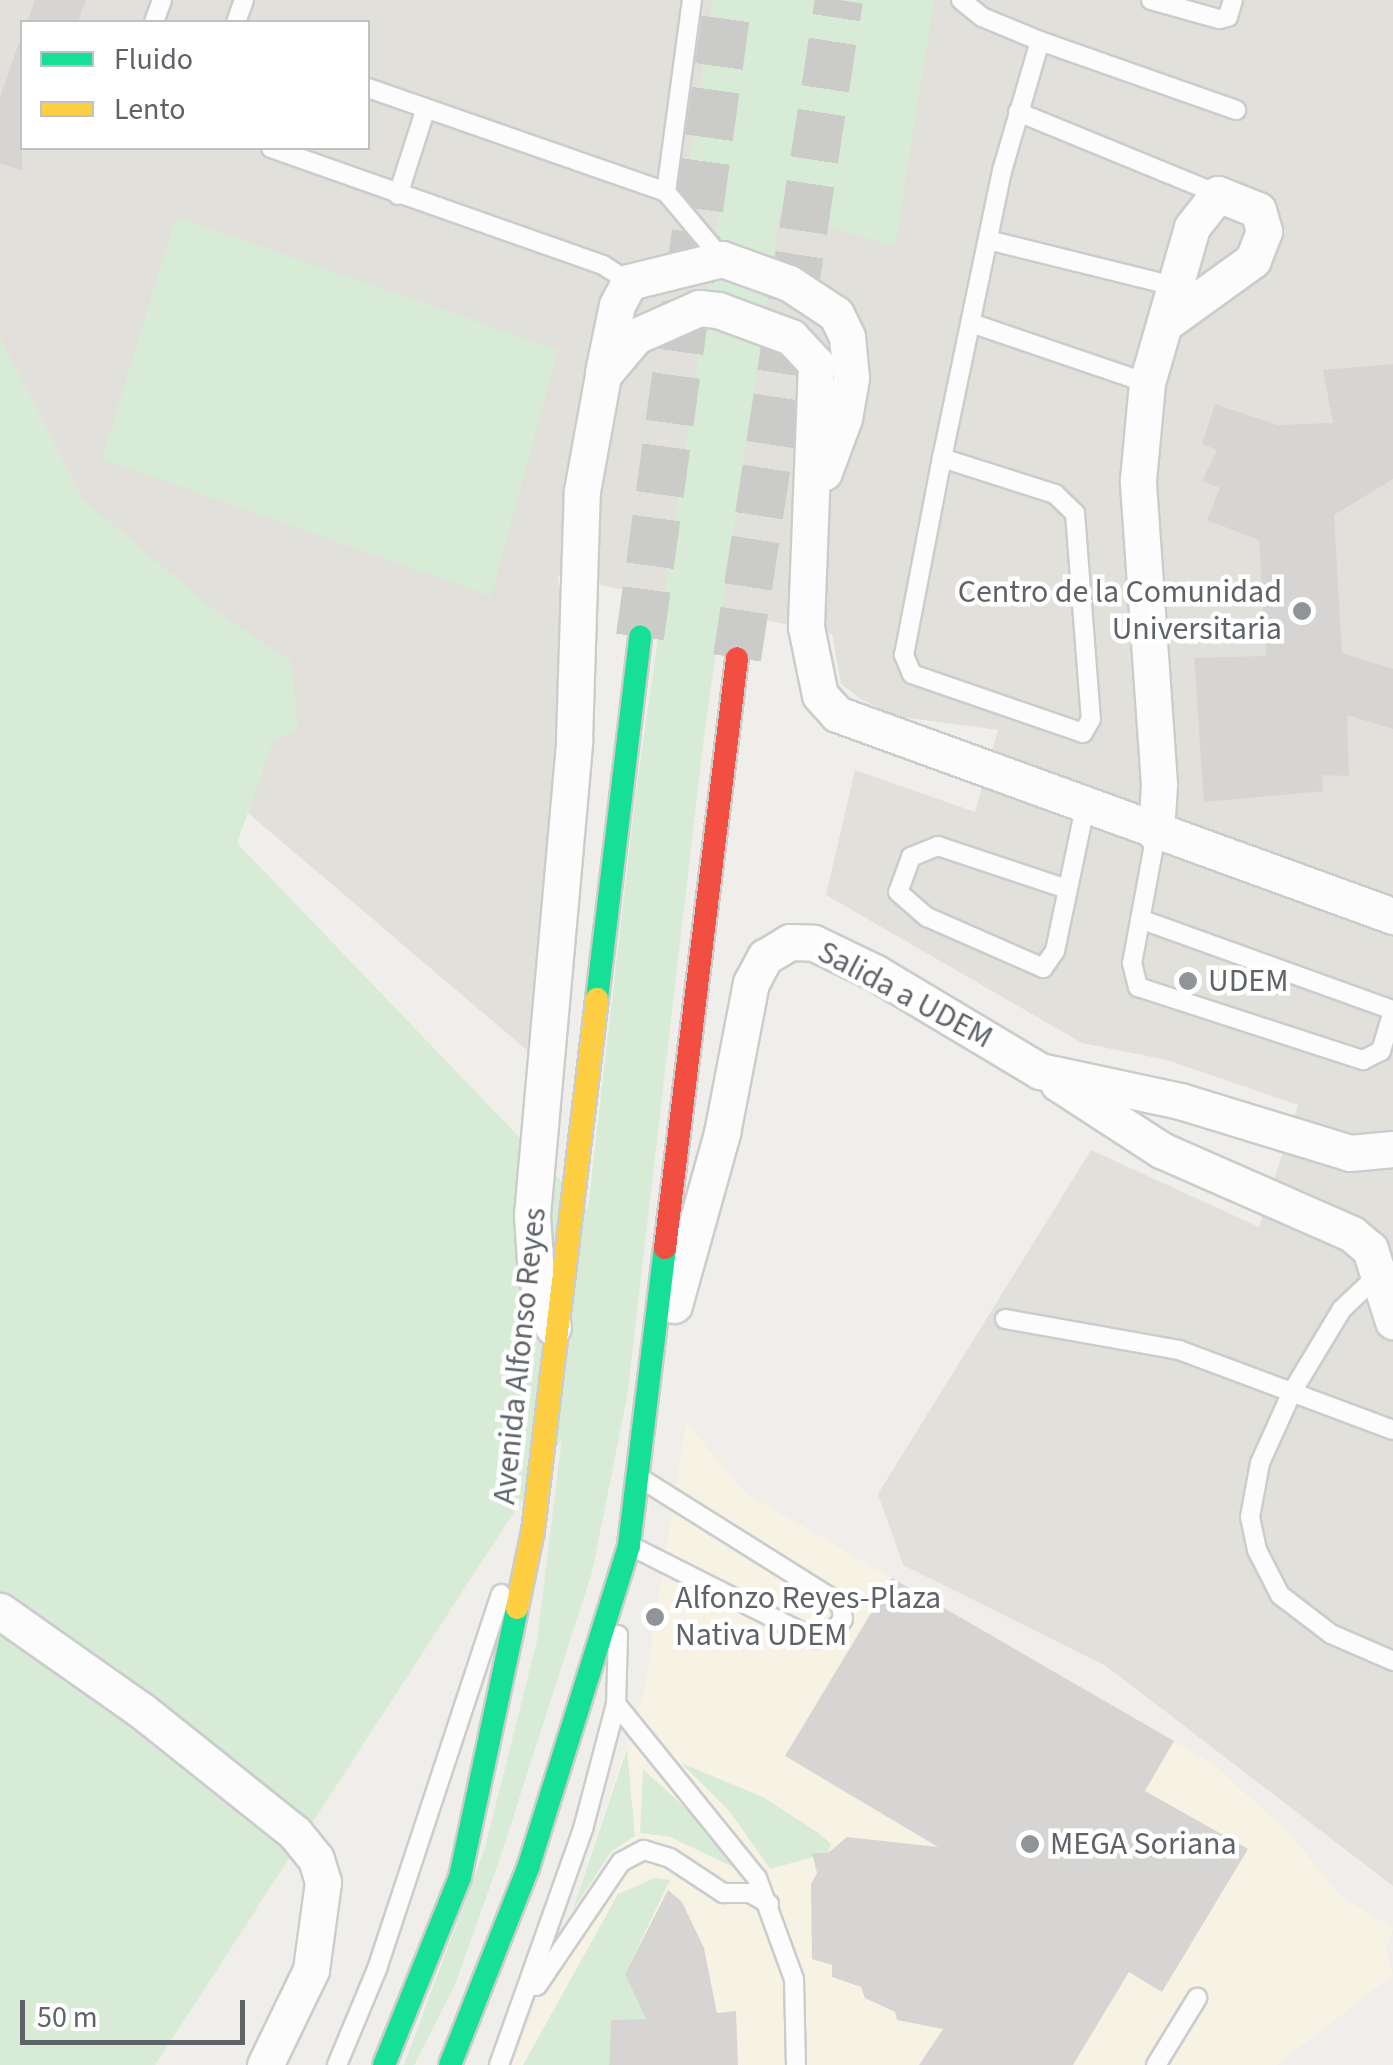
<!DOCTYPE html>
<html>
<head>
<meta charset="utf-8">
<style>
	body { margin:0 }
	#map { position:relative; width:1393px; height:2065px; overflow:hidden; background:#efeeea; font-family:"Source Sans 3",sans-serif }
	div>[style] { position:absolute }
	.commercial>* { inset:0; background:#f7f3e4 }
	.education>* { inset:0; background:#e2e0da }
	.green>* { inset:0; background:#d8ebd6 }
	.building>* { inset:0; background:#d6d5d3 }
	.secondary-tunnel>* { height:48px; margin-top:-24px; transform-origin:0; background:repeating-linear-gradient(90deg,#cbcbca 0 48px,transparent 0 72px) }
	.roads { filter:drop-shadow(2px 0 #cbcccc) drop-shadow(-2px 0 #cbcccc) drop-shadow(0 2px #cbcccc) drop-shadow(0 -2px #cbcccc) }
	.lane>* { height:18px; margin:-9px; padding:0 9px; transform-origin:9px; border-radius:9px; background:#fdfcfc }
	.street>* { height:35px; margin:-17.5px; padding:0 17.5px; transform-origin:17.5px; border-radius:17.5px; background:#fdfcfc }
	.fast>* { height:22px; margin:-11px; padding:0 11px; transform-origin:11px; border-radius:11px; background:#16e098 }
	.slow>* { height:22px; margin:-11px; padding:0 11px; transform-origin:11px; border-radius:11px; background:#ffcf43 }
	.jam>* { height:22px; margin:-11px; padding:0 11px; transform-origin:11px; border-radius:11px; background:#f24e42 }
	.dots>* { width:28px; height:28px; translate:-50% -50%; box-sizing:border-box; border:5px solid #fff; border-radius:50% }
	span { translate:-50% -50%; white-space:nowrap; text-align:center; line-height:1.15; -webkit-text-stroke:9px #fff; paint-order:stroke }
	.poi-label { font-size:32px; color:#5f6368 }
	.right { translate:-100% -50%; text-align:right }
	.left { translate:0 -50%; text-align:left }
	.street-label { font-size:32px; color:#5f6368 }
	.legend { position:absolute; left:20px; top:20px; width:350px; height:130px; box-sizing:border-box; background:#fff; border:2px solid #bfc1c3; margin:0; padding:12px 18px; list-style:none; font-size:30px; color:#5f6368 }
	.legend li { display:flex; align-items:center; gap:20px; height:50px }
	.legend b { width:50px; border:2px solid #bfc1c3 }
	.scale { position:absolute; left:20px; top:2000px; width:225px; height:45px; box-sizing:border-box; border:5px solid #5f6368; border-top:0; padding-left:12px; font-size:30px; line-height:35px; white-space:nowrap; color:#5f6368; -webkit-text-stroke:8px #fff; paint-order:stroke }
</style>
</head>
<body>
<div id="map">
	<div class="commercial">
		<div style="clip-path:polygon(686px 1422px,745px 1493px,1213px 1764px,1291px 1835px,1341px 1897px,1393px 1928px,1386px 1951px,1393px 1975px,1277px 2065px,512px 2065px,572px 1912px,644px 1691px)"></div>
	</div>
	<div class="education">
		<div style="clip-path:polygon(evenodd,0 0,1393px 0,1393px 1886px,1106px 1666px,903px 1565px,878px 1494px,1091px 1150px,1259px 1227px,1298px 1105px,1167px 1060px,1082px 1043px,826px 895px,855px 770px,975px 812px,998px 730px,894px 716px,861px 699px,841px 684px,832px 634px,558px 576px,567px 698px,529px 1052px,248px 813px,291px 662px,214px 611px,82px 499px,0 338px,0 0,22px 22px,368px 22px,368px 148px,22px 148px,22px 22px)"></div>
	</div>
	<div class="green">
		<div style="clip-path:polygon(712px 0,934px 0,895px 247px,780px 211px,705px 728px,627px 1397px,592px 1572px,500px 1858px,455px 1985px,414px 2065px,404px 2065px,485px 1848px,537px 1641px,562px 1438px,155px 2065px,0 2065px,0 338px,82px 499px,214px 610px,291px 662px,298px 728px,273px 742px,237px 843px,588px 1209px,637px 784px,722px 193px,687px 181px)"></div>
		<div style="clip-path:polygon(176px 217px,558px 350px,491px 596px,102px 459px)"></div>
		<div style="clip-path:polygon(627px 1749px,635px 1836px,611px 1852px,572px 1912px)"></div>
		<div style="clip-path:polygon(681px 1763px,763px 1797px,817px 1832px,831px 1844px,828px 1853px,770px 1869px,731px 1813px)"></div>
		<div style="clip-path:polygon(643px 1769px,712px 1833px,733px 1867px,670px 1837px,640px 1833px)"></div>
		<div style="clip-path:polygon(655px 1878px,670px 1880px,625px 1974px,657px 2019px,611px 2020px,609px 2065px,523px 2065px,618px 1894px)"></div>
	</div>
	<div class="building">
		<div style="clip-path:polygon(35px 0,86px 0,78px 22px,27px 22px)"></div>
		<div style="clip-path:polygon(19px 43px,22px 44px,22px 171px,0 163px,0 97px)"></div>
		<div style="clip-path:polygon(1393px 364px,1393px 479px,1334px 515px,1342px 653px,1393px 669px,1393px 729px,1347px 715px,1349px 776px,1322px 775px,1323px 791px,1204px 802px,1194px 658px,1266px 656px,1259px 540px,1207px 520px,1220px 488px,1202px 481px,1217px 450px,1202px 444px,1215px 404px,1277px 425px,1333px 423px,1323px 370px)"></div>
		<div style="clip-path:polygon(892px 1578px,1174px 1741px,1145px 1791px,1248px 1849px,1162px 1992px,1129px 1972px,1073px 2065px,919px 2065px,943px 2029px,897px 2020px,895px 2012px,865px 1998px,861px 1987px,832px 1977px,832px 1965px,812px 1959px,811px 1884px,817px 1873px,812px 1853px,828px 1853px,847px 1837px,938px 1847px,785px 1756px)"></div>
		<div style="clip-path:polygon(668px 1890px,682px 1902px,704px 1948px,717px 2013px,736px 2011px,738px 2065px,609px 2065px,611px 2020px,646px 2019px,625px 1974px)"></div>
	</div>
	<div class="secondary-tunnel">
		<div style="left:640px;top:637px;width:643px;rotate:-82.13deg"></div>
		<div style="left:737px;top:658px;width:666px;rotate:-81.19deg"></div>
	</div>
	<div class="roads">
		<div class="lane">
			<div style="left:961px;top:0;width:27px;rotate:39deg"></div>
			<div style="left:982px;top:17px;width:63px;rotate:22.5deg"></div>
			<div style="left:1040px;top:41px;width:208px;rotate:19.4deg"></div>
			<div style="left:1151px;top:0;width:71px;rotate:15.6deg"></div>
			<div style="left:1219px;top:19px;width:9px;rotate:-13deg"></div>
			<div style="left:1228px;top:17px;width:18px;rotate:-74deg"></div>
			<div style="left:154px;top:22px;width:23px;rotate:-70deg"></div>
			<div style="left:236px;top:22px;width:23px;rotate:-70deg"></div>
			<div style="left:368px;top:88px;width:316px;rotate:19.2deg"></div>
			<div style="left:666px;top:192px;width:87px;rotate:50.1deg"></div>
			<div style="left:1018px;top:112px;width:216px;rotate:22.3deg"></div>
			<div style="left:271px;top:148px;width:352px;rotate:19.4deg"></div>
			<div style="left:603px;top:265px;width:31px;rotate:33deg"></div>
			<div style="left:666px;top:192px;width:194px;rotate:-82.3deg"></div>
			<div style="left:398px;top:195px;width:91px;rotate:-72.2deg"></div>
			<div style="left:988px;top:240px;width:192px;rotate:13.9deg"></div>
			<div style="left:971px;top:323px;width:186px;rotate:18.8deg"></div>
			<div style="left:942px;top:458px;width:119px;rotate:17.7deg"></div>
			<div style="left:1055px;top:494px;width:28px;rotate:44deg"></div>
			<div style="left:1075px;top:513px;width:207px;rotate:85.6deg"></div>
			<div style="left:1091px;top:719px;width:16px;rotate:120deg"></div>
			<div style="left:1083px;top:733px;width:181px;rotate:-161deg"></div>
			<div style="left:912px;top:674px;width:21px;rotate:-113deg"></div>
			<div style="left:904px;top:655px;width:201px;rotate:-79.1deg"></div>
			<div style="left:942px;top:458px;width:293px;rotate:-78.2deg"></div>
			<div style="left:1002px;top:171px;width:135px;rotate:-73.7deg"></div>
			<div style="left:1156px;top:834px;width:131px;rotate:100.5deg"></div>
			<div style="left:1132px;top:963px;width:25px;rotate:76deg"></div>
			<div style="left:1138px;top:987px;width:237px;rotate:18deg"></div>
			<div style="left:1363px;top:1060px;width:20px;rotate:-27deg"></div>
			<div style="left:1381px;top:1051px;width:42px;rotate:-73.3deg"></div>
			<div style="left:1064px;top:888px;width:133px;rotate:-161.6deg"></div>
			<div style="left:938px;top:846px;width:29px;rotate:158deg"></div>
			<div style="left:911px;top:857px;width:37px;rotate:110deg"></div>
			<div style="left:898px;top:892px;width:38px;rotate:41deg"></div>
			<div style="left:927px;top:917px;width:127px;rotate:23.7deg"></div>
			<div style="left:1043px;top:968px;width:21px;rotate:-55deg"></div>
			<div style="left:1055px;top:951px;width:146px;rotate:-78.2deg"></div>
			<div style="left:1140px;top:919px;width:269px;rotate:19.8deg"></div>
			<div style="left:1378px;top:1275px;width:50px;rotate:136.6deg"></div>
			<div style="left:1342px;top:1309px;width:97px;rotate:121.1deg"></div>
			<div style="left:1292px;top:1392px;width:78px;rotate:114.3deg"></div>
			<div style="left:1260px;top:1463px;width:55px;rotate:100.5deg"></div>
			<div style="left:1250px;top:1517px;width:34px;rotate:78deg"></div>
			<div style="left:1257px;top:1550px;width:51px;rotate:62.9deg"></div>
			<div style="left:1280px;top:1595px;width:64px;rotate:37.4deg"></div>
			<div style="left:1331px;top:1634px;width:68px;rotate:23.5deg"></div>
			<div style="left:1005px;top:1319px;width:177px;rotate:10.1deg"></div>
			<div style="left:1179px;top:1350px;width:228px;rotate:20.5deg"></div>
			<div style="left:629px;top:1545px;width:208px;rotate:26.8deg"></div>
			<div style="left:815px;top:1639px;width:14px;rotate:-8deg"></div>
			<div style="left:829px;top:1637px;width:23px;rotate:-52deg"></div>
			<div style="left:843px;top:1619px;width:15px;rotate:-98deg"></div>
			<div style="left:841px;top:1604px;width:237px;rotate:-147.9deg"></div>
			<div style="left:616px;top:1704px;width:224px;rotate:51deg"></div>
			<div style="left:757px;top:1878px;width:108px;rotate:69.9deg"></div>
			<div style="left:794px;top:1979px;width:86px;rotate:88.7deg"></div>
			<div style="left:537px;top:1986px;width:150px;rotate:-55.9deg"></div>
			<div style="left:621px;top:1862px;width:26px;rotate:-28deg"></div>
			<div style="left:644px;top:1850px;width:27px;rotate:17deg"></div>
			<div style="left:670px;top:1858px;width:64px;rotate:33.4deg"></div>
			<div style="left:723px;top:1893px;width:27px"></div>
			<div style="left:750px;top:1893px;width:22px;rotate:30deg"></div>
			<div style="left:337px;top:2065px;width:104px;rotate:-67.4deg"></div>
			<div style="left:377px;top:1969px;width:395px;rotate:-71.7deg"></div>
			<div style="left:499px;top:2065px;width:251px;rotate:-70.4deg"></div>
			<div style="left:583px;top:1829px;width:129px;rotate:-75.2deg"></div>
			<div style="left:616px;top:1704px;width:69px;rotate:-88.3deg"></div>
			<div style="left:1156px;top:2065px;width:79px;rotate:-58.5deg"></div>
		</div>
		<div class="street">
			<div style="left:603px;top:372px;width:68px;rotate:-78.2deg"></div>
			<div style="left:617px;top:305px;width:26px;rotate:-62deg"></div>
			<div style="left:629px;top:282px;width:96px;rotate:-13.9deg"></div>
			<div style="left:722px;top:259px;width:71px;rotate:19.7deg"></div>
			<div style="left:789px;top:283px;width:56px;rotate:33.4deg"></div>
			<div style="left:836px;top:314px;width:25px;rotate:64deg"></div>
			<div style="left:847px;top:337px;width:41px;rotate:84.4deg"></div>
			<div style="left:851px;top:378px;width:41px;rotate:99.9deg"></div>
			<div style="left:844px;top:418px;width:58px;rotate:110.3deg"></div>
			<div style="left:1156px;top:834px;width:50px;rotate:-86.6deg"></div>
			<div style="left:1159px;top:784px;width:305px;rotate:-94deg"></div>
			<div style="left:1138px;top:480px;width:97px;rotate:-84.7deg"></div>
			<div style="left:1147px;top:383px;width:162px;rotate:-73.9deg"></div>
			<div style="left:1192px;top:227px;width:42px;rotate:-51.8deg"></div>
			<div style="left:1218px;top:194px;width:43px;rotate:21.8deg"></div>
			<div style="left:1258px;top:210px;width:22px;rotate:74deg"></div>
			<div style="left:1264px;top:231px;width:31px;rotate:111deg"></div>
			<div style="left:1253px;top:260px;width:106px;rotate:144.2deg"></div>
			<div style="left:1058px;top:1083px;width:123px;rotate:33deg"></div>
			<div style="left:1161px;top:1150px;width:209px;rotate:23.7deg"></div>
			<div style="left:1352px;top:1234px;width:23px;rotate:40deg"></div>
			<div style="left:1370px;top:1249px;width:76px;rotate:72.3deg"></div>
			<div style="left:674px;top:1305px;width:179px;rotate:-74.4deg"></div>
			<div style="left:722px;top:1133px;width:153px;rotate:-79.1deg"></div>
			<div style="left:751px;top:983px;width:30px;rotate:-62deg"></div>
			<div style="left:765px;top:957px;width:29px;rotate:-31deg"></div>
			<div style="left:790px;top:942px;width:24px;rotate:2deg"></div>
			<div style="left:814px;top:943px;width:69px;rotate:25.8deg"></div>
			<div style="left:876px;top:973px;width:191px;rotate:30.9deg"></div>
			<div style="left:1040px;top:1071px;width:143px;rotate:12.1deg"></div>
			<div style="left:1180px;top:1101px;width:178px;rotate:17deg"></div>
			<div style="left:1350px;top:1153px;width:43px;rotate:-5.3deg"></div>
			<div style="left:553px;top:1327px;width:53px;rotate:-108.8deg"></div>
			<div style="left:536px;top:1277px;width:62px;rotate:-93.7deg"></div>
			<div style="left:532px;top:1215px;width:477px;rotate:-84.9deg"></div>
			<div style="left:574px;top:740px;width:249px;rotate:-88.2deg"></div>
			<div style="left:582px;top:491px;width:118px;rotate:-79.7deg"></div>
			<div style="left:603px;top:375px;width:51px;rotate:-49.8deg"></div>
			<div style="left:636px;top:336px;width:69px;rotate:-24deg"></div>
			<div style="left:699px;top:308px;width:19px;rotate:6deg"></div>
			<div style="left:718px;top:310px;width:78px;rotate:20.3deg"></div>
			<div style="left:791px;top:337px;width:37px;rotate:47deg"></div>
			<div style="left:816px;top:364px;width:263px;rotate:92.2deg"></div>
			<div style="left:806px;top:627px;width:69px;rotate:78.4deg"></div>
			<div style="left:820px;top:695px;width:25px;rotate:48deg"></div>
			<div style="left:837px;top:714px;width:592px;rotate:19.97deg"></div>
			<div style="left:0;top:1611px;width:172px;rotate:35.1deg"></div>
			<div style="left:141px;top:1710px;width:197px;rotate:38.6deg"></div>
			<div style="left:295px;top:1833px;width:33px;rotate:51deg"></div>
			<div style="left:316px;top:1859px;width:24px;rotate:73deg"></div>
			<div style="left:323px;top:1882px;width:89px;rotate:97.8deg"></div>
			<div style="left:311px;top:1970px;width:106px;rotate:115.8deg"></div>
		</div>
		<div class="fast">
			<div style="left:597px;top:999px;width:365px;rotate:-83.2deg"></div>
			<div style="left:384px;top:2065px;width:203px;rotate:-68deg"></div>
			<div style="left:460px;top:1877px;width:275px;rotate:-78deg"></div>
			<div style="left:450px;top:2065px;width:215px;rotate:-68.4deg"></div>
			<div style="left:529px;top:1865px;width:335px;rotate:-72.6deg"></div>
			<div style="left:629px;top:1545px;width:299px;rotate:-83.1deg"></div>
		</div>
		<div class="slow">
			<div style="left:517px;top:1608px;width:79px;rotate:-78.3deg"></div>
			<div style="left:533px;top:1531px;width:536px;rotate:-83.14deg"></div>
		</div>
		<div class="jam">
			<div style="left:665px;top:1248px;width:594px;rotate:-83.04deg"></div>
		</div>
	</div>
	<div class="dots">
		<div style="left:1302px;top:611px;background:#919496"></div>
		<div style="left:1188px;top:981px;background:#919496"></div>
		<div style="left:655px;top:1617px;background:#919496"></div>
		<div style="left:1030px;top:1844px;background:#919496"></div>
	</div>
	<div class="poi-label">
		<span class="right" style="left:1282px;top:611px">Centro de la Comunidad<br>Universitaria</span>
		<span class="left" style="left:1208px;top:981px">UDEM</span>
		<span class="left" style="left:675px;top:1617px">Alfonzo Reyes-Plaza<br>Nativa UDEM</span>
		<span class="left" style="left:1050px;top:1844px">MEGA Soriana</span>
	</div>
	<div class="street-label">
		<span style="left:905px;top:995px;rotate:28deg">Salida a UDEM</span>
		<span style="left:520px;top:1356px;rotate:-84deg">Avenida Alfonso Reyes</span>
	</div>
	<ul class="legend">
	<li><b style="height:12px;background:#16e098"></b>Fluido</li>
	<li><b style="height:12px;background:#ffcf43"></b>Lento</li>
	</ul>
	<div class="scale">50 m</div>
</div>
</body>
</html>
